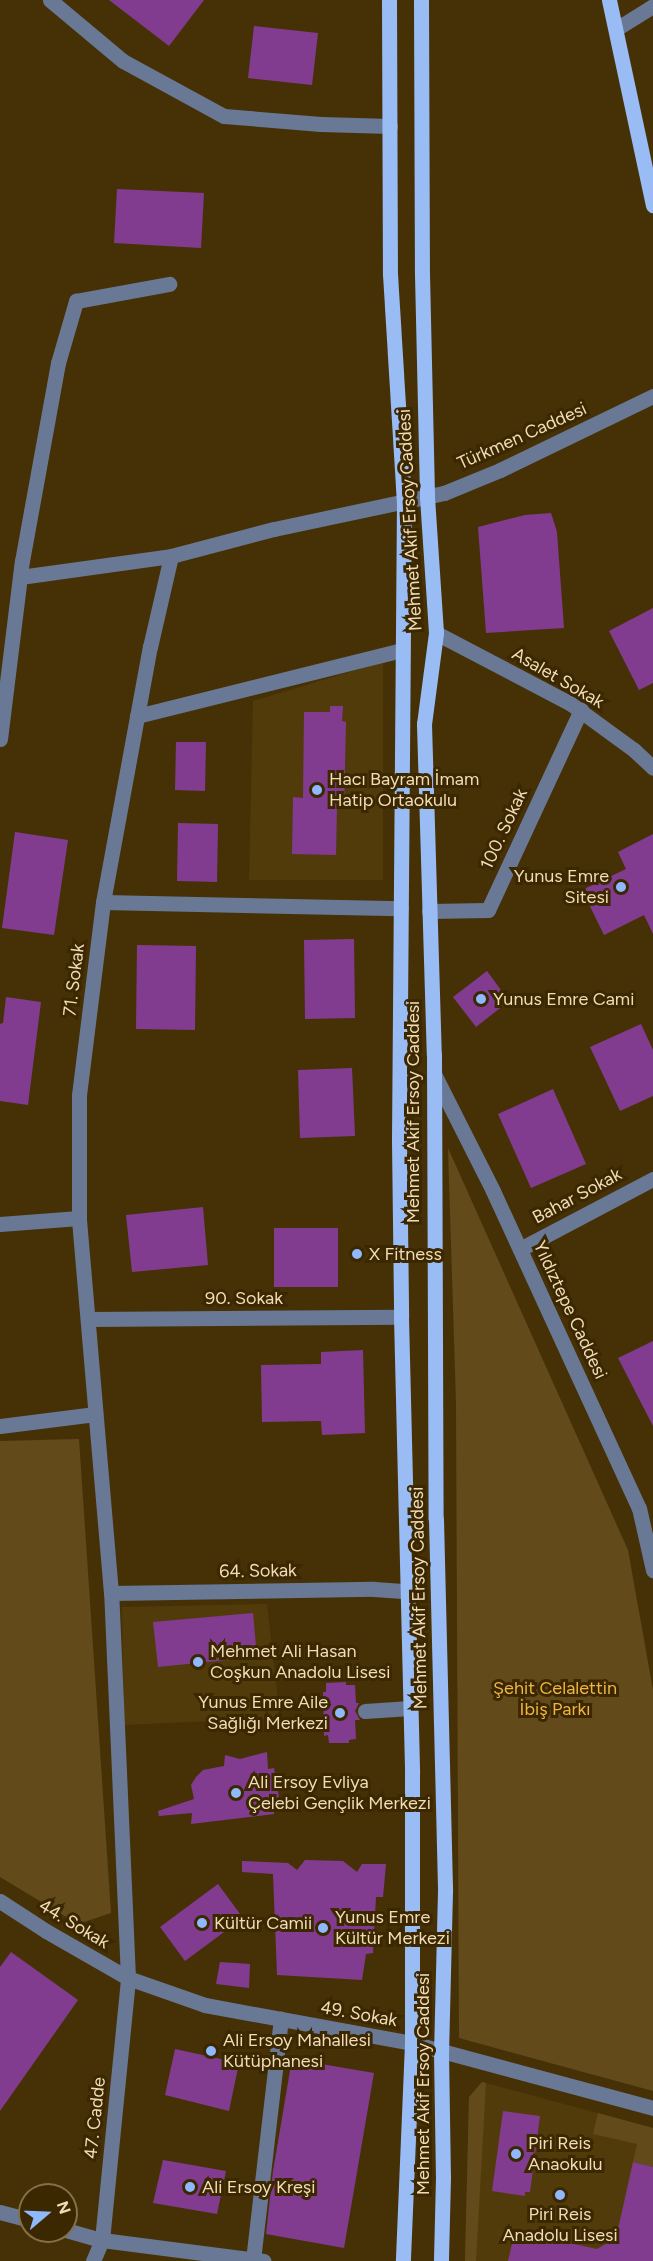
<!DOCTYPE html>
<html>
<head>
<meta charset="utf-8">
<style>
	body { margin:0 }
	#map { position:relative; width:653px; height:2261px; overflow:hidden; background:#463107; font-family:Figtree,sans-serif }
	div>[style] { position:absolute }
	.built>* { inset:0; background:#523b0b }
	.green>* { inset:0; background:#634a1b }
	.building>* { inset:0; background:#823c8f }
	.minor>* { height:15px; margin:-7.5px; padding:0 7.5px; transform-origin:7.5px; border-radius:7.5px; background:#697995 }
	.major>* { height:15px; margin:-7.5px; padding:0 7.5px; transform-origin:7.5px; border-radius:7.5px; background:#9abcf5 }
	.dots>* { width:16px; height:16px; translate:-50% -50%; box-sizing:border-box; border:3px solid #3b2700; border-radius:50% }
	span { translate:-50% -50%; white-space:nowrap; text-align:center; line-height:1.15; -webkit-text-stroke:6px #3b2700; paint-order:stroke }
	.street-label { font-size:18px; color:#f1dcb8 }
	.poi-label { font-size:18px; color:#f1dcb8 }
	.left { translate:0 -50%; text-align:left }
	.right { translate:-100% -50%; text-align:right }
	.park-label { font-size:18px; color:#efb545 }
	.north { position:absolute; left:18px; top:2183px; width:60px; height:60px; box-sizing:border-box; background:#3b2700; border:2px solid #846f4a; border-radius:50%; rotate:71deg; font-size:16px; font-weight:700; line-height:24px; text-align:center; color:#f1dcb8 }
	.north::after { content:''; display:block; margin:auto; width:21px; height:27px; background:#90b8fd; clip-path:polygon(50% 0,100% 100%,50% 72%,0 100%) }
</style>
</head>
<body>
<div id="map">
	<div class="built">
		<div style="clip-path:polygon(383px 662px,383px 880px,249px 880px,253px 701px)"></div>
		<div style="clip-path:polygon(267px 1604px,280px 1718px,124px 1725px,122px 1607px)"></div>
		<div style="clip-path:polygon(482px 2082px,653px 2128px,653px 2261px,465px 2261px,469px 2097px)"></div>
	</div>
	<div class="green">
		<div style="clip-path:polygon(448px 1148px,628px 1550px,653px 1690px,653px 2091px,459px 2038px,456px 1403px)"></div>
		<div style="clip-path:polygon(79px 1439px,111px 1913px,78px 1924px,0 1877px,0 1441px)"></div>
		<div style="clip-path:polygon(482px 2082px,486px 2083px,476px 2261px,465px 2261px,469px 2097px)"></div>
		<div style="clip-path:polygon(598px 2113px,653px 2128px,653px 2167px,633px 2162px,637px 2144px,593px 2134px)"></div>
	</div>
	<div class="building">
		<div style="clip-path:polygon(109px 0,204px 0,169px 46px)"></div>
		<div style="clip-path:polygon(254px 26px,318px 33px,312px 85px,248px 78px)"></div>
		<div style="clip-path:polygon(117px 189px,204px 193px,201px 248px,114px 243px)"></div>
		<div style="clip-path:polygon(551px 513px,557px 532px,564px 628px,486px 633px,478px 527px,525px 515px)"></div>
		<div style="clip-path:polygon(653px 608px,653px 683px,639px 690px,609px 631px)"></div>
		<div style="clip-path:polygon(330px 706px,343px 706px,342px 721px,346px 722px,344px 807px,337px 807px,336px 855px,292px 854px,293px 797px,303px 798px,304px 712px,330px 712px)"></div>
		<div style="clip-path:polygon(176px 742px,206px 742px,205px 791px,175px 790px)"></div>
		<div style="clip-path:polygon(178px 823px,218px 824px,217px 882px,177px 881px)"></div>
		<div style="clip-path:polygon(15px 832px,68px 840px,54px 935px,2px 928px)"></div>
		<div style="clip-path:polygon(653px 834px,653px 934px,644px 915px,604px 935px,582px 890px,626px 869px,618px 852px)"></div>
		<div style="clip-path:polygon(354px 939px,355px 1018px,305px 1019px,304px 940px)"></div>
		<div style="clip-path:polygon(137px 945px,196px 946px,195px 1030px,136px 1029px)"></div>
		<div style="clip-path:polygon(487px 971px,509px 1001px,476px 1027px,453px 997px)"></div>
		<div style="clip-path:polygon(6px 997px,41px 1002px,28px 1105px,0 1101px,0 1024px,3px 1023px)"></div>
		<div style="clip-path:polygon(641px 1024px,653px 1050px,653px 1096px,620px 1111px,590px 1047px)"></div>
		<div style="clip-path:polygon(352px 1068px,355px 1136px,300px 1138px,298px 1070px)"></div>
		<div style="clip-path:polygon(553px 1089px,586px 1164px,531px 1188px,498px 1114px)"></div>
		<div style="clip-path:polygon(203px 1207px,208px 1265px,132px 1272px,126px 1215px)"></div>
		<div style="clip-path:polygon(274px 1228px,338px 1228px,338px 1287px,274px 1287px)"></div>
		<div style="clip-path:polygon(653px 1341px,653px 1426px,618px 1358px)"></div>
		<div style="clip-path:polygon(363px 1350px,365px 1433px,322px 1435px,321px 1421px,262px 1422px,261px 1365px,321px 1364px,321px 1352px)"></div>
		<div style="clip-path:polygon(253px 1613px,257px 1657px,158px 1667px,153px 1622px)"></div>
		<div style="clip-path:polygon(346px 1682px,346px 1685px,355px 1685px,356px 1703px,359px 1703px,355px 1711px,360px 1720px,355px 1720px,356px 1739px,349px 1740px,349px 1743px,329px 1743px,328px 1735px,324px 1736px,323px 1692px,326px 1692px,326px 1683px)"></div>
		<div style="clip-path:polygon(267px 1752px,268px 1769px,274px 1768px,280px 1803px,274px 1804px,274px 1814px,191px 1824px,192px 1813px,159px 1816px,158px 1811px,194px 1799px,191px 1785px,196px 1777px,203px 1770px,224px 1766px,225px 1755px,240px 1759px)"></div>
		<div style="clip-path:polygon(305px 1860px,343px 1861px,357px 1872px,362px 1864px,386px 1864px,383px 1897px,376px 1897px,373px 1953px,366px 1954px,362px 1980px,277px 1975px,273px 1874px,242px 1872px,242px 1861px,288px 1863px,297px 1870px)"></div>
		<div style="clip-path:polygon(218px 1884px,243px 1918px,185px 1961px,160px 1927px)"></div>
		<div style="clip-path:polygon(11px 1952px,78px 2000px,0 2111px,0 1967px)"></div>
		<div style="clip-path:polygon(220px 1962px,250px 1964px,249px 1988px,216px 1984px)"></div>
		<div style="clip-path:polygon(175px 2049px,239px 2063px,229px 2111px,165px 2095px)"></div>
		<div style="clip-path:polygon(292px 2059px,374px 2073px,344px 2248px,266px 2234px,273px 2171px)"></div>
		<div style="clip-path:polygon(503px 2111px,540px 2116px,530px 2192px,525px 2192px,525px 2196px,492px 2191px)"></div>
		<div style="clip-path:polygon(163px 2160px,226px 2171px,217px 2214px,153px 2203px)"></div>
		<div style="clip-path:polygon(633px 2162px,653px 2167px,653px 2261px,508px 2261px,515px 2231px,597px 2249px,616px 2238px)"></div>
	</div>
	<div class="minor">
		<div style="left:50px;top:0;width:95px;rotate:39.9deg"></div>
		<div style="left:123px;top:61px;width:115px;rotate:28.6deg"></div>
		<div style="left:224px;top:116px;width:97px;rotate:4.7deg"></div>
		<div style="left:321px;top:124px;width:69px;rotate:1.7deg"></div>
		<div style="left:616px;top:29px;width:44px;rotate:-31.9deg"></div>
		<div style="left:20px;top:577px;width:152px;rotate:-7.9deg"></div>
		<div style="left:171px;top:556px;width:106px;rotate:-14.7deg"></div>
		<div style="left:274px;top:529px;width:174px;rotate:-12deg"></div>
		<div style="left:444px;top:493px;width:61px;rotate:-22.3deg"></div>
		<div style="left:500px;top:470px;width:170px;rotate:-25.8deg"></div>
		<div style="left:436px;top:633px;width:153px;rotate:27.7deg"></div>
		<div style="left:571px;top:704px;width:78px;rotate:36.1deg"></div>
		<div style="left:634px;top:750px;width:26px;rotate:43deg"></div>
		<div style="left:137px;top:716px;width:273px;rotate:-14deg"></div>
		<div style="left:0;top:739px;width:179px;rotate:-83deg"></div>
		<div style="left:22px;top:561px;width:201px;rotate:-79.7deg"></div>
		<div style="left:58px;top:363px;width:65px;rotate:-73.8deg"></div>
		<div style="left:76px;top:301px;width:95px;rotate:-10.4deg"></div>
		<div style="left:103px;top:902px;width:298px;rotate:1.2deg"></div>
		<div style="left:429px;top:911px;width:59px;rotate:-1deg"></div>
		<div style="left:488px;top:910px;width:221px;rotate:-65.1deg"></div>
		<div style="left:434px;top:1074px;width:131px;rotate:63.2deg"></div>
		<div style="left:493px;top:1191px;width:349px;rotate:65.3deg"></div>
		<div style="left:639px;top:1508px;width:64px;rotate:77.3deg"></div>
		<div style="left:0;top:1224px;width:79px;rotate:-4.3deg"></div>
		<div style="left:520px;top:1249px;width:150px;rotate:-27.8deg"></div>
		<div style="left:88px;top:1319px;width:313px;rotate:-0.4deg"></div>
		<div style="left:0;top:1426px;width:96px;rotate:-7.2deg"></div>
		<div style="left:111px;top:1593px;width:263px;rotate:-0.9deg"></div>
		<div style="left:374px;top:1589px;width:32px;rotate:4deg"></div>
		<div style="left:365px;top:1711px;width:45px;rotate:-3.8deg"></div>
		<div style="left:0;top:1901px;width:55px;rotate:33.1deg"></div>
		<div style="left:46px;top:1931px;width:95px;rotate:29.8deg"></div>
		<div style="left:128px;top:1978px;width:82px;rotate:19.3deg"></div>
		<div style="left:205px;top:2005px;width:210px;rotate:10.4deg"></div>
		<div style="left:412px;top:2043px;width:250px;rotate:15.1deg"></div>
		<div style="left:0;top:2212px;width:31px;rotate:15deg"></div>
		<div style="left:66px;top:2230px;width:37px;rotate:16deg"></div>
		<div style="left:102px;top:2240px;width:163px;rotate:7.4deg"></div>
		<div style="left:253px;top:2260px;width:243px;rotate:-83.4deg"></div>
		<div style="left:93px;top:2261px;width:23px;rotate:-67deg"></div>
		<div style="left:102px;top:2240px;width:263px;rotate:-84.3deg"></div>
		<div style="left:128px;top:1978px;width:385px;rotate:-92.5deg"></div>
		<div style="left:111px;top:1593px;width:376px;rotate:-94.9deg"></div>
		<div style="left:79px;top:1218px;width:123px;rotate:-90deg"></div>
		<div style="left:79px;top:1095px;width:194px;rotate:-82.9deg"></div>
		<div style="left:103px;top:902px;width:259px;rotate:-79.6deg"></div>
		<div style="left:150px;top:647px;width:93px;rotate:-77deg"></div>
	</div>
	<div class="major">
		<div style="left:389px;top:0;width:274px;rotate:89.8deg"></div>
		<div style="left:390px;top:274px;width:228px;rotate:86.5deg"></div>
		<div style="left:404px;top:502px;width:639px;rotate:90.45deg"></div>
		<div style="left:399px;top:1141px;width:176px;rotate:89.3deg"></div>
		<div style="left:401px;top:1317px;width:456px;rotate:88.6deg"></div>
		<div style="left:412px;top:1773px;width:270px;rotate:90deg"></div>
		<div style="left:412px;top:2043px;width:218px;rotate:92.4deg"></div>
		<div style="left:421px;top:0;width:274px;rotate:89.8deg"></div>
		<div style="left:422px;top:274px;width:223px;rotate:88.7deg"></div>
		<div style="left:427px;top:497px;width:136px;rotate:86.2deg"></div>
		<div style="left:436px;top:633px;width:92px;rotate:97.5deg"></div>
		<div style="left:424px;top:724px;width:331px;rotate:88.3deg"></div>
		<div style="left:434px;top:1055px;width:464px;rotate:89.8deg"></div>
		<div style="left:436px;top:1519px;width:372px;rotate:88.6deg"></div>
		<div style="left:445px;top:1891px;width:161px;rotate:91.4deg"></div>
		<div style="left:441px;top:2052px;width:125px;rotate:89.1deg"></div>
		<div style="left:443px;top:2177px;width:84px;rotate:91.4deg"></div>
		<div style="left:609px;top:0;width:210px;rotate:77.9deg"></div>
	</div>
	<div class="dots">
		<div style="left:317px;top:790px;background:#90b8fd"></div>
		<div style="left:621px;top:887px;background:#90b8fd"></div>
		<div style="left:481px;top:999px;background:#90b8fd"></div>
		<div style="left:357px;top:1254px;background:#90b8fd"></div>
		<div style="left:198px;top:1662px;background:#90b8fd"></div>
		<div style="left:340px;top:1713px;background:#90b8fd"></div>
		<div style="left:236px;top:1793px;background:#90b8fd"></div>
		<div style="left:202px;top:1923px;background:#90b8fd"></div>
		<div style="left:323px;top:1928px;background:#90b8fd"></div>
		<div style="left:211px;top:2051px;background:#90b8fd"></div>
		<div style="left:516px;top:2154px;background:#90b8fd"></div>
		<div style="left:190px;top:2187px;background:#90b8fd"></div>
		<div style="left:560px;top:2195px;background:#90b8fd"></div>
	</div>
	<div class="street-label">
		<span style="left:522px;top:436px;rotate:-24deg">Türkmen Caddesi</span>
		<span style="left:410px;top:520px;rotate:-93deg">Mehmet Akif Ersoy Caddesi</span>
		<span style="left:558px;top:678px;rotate:30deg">Asalet Sokak</span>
		<span style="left:504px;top:829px;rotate:-65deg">100. Sokak</span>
		<span style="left:74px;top:980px;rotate:-83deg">71. Sokak</span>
		<span style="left:413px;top:1112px;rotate:-90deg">Mehmet Akif Ersoy Caddesi</span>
		<span style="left:577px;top:1196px;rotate:-28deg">Bahar Sokak</span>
		<span style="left:244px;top:1298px">90. Sokak</span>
		<span style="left:570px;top:1310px;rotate:65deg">Yıldıztepe Caddesi</span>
		<span style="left:258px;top:1571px;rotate:-1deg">64. Sokak</span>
		<span style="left:419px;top:1598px;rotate:-91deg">Mehmet Akif Ersoy Caddesi</span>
		<span style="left:74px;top:1924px;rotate:31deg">44. Sokak</span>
		<span style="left:359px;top:2014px;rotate:10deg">49. Sokak</span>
		<span style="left:423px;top:2084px;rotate:-90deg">Mehmet Akif Ersoy Caddesi</span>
		<span style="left:95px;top:2118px;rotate:-84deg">47. Cadde</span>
	</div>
	<div class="poi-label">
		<span class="left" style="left:329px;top:790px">Hacı Bayram İmam<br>Hatip Ortaokulu</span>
		<span class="right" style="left:609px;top:887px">Yunus Emre<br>Sitesi</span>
		<span class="left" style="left:493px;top:999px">Yunus Emre Cami</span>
		<span class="left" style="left:369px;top:1254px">X Fitness</span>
		<span class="left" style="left:210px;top:1662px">Mehmet Ali Hasan<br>Coşkun Anadolu Lisesi</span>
		<span class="right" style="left:328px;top:1713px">Yunus Emre Aile<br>Sağlığı Merkezi</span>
		<span class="left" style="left:248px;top:1793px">Ali Ersoy Evliya<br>Çelebi Gençlik Merkezi</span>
		<span class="left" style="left:335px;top:1928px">Yunus Emre<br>Kültür Merkezi</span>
		<span class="left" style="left:214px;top:1923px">Kültür Camii</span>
		<span class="left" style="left:223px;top:2051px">Ali Ersoy Mahallesi<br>Kütüphanesi</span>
		<span class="left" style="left:528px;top:2154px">Piri Reis<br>Anaokulu</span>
		<span class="left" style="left:202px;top:2187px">Ali Ersoy Kreşi</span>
		<span style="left:560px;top:2225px">Piri Reis<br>Anadolu Lisesi</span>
	</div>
	<div class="park-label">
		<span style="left:555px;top:1699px">Şehit Celalettin<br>İbiş Parkı</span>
	</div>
	<div class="north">N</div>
</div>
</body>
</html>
